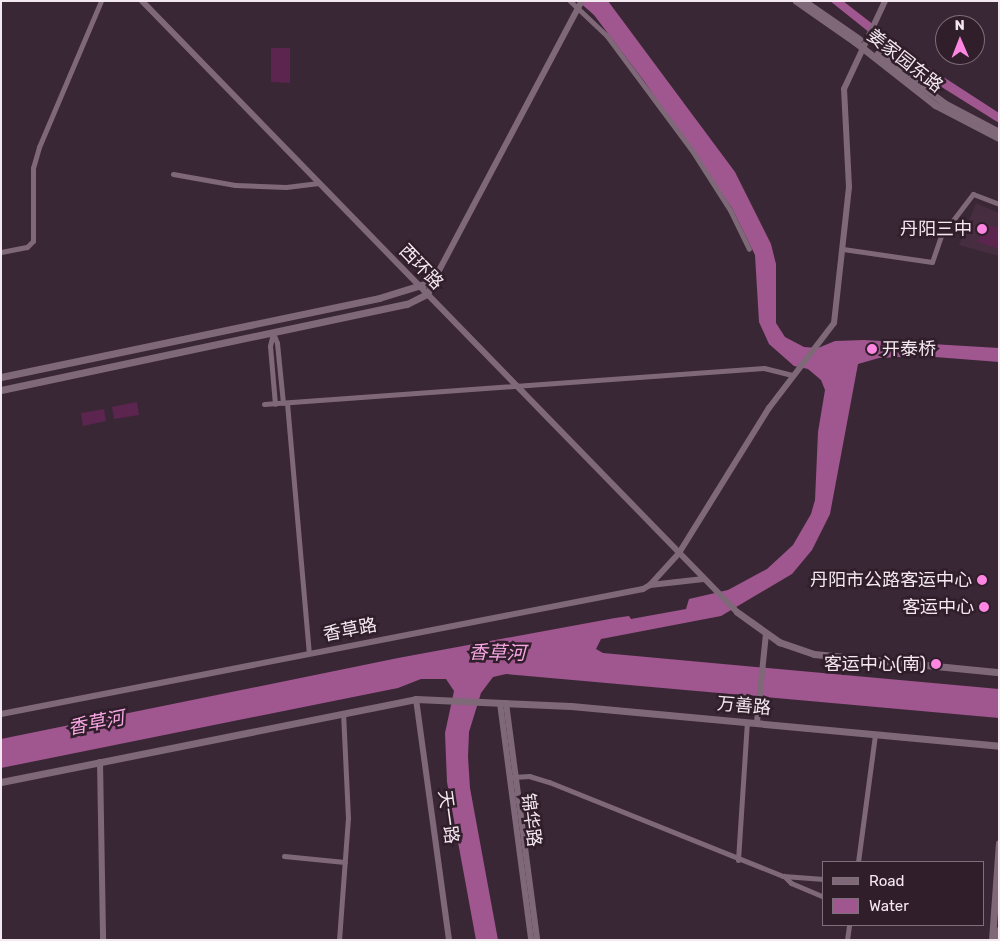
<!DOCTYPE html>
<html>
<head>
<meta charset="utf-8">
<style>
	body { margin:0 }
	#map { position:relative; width:1000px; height:941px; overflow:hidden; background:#3a2735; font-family:Rubik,"Noto Sans SC",sans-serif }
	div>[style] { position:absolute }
	.built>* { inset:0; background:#462d40 }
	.green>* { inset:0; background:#5b2550 }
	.water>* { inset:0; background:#a0568f }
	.minor>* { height:5px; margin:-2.5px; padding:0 2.5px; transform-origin:2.5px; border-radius:2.5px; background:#7f6979 }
	.tertiary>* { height:6px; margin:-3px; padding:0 3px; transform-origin:3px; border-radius:3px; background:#7f6979 }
	.secondary>* { height:7px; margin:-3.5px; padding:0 3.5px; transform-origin:3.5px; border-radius:3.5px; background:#7f6979 }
	.dots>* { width:14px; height:14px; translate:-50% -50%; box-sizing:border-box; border:2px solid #301e2b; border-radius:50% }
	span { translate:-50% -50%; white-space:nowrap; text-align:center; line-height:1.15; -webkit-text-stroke:5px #301e2b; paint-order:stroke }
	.street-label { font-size:18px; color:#f4e8f1 }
	.poi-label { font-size:18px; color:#f4e8f1 }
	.right { translate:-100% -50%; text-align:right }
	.left { translate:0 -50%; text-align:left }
	.water-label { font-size:19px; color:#f8a8e4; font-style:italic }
	.frame { position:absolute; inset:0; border:2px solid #f4e8f1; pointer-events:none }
	.legend { position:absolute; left:822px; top:861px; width:162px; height:65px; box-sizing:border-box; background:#301e2b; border:1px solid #7e6f7a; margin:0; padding:6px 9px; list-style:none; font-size:15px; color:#f4e8f1 }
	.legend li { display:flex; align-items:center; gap:10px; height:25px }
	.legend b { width:25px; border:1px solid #7e6f7a }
	.north { position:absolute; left:935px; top:15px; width:50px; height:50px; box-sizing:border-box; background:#301e2b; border:1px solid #7e6f7a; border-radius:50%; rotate:359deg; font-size:14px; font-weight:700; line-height:20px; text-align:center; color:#f4e8f1 }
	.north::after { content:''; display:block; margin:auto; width:18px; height:22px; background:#fd86e3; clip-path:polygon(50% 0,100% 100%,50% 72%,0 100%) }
</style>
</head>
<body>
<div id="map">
	<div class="built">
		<div style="clip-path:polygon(976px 203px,999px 213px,999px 256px,959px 245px)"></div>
	</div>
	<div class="green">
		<div style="clip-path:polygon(271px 48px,290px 48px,290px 83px,271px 82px)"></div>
		<div style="clip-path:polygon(984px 224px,999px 228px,999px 249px,978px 242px)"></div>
		<div style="clip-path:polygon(137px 402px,139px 415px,114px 419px,112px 407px)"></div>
		<div style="clip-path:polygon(104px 409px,106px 421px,83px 426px,81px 413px)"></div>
	</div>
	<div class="water">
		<div style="clip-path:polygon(578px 1px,608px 1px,735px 172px,771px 244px,776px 264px,776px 323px,785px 337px,804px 347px,818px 348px,835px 341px,864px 340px,999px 348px,999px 362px,922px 356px,879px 358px,858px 364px,830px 514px,812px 550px,792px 574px,721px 616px,601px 639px,596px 649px,603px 653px,999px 689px,999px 718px,506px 674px,493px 677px,481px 693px,469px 732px,468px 757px,470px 788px,498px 940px,476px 940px,447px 782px,445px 733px,454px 691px,446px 679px,421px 679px,398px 688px,1px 768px,1px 739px,398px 658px,615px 618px,629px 616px,631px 619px,686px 609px,689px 599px,728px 590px,767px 569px,793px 545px,811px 514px,815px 500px,818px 432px,825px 390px,821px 380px,808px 369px,794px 366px,769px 344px,759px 322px,755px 255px,732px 208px,644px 81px,594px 15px)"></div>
		<div style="clip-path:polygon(830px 1px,843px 1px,928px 67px,999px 113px,999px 123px,924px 76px)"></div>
	</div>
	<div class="minor">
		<div style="left:570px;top:1px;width:51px;rotate:43.4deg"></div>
		<div style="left:607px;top:36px;width:141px;rotate:53.4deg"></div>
		<div style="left:691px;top:149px;width:72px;rotate:57.4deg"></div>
		<div style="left:730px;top:210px;width:43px;rotate:64deg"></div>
		<div style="left:173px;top:174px;width:63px;rotate:10.1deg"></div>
		<div style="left:235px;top:185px;width:51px;rotate:2.2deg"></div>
		<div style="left:286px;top:187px;width:33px;rotate:-7deg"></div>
		<div style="left:843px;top:249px;width:90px;rotate:8.3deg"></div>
		<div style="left:932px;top:262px;width:28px;rotate:-71deg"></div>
		<div style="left:941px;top:236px;width:53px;rotate:-52.7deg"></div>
		<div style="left:973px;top:194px;width:28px;rotate:21deg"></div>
		<div style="left:1px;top:252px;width:26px;rotate:-11deg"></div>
		<div style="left:27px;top:247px;width:8px;rotate:-45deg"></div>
		<div style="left:33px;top:241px;width:73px;rotate:-90deg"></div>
		<div style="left:33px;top:168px;width:22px;rotate:-74deg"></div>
		<div style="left:39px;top:147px;width:159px;rotate:-67deg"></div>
		<div style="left:273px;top:333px;width:11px;rotate:68deg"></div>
		<div style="left:277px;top:343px;width:60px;rotate:84.3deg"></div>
		<div style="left:273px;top:333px;width:13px;rotate:103deg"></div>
		<div style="left:270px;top:346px;width:58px;rotate:85.1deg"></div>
		<div style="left:287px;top:403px;width:251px;rotate:85deg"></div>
		<div style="left:264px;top:404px;width:501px;rotate:-4.12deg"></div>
		<div style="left:764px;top:368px;width:29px;rotate:14deg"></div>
		<div style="left:513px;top:777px;width:16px;rotate:-4deg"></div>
		<div style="left:529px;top:776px;width:21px;rotate:17deg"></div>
		<div style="left:549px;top:782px;width:252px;rotate:21.9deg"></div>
		<div style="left:783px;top:876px;width:41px;rotate:4.2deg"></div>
		<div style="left:284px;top:856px;width:61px;rotate:5.6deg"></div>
		<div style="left:738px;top:860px;width:138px;rotate:-86.3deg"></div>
		<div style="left:858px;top:862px;width:129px;rotate:-82.4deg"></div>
		<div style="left:784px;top:876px;width:10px;rotate:45deg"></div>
		<div style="left:791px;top:883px;width:36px;rotate:23deg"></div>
		<div style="left:339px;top:940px;width:122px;rotate:-85.8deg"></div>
		<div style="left:348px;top:818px;width:105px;rotate:-92.7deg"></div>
		<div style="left:847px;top:940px;width:15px;rotate:-82deg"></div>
	</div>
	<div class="tertiary">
		<div style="left:142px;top:1px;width:853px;rotate:45.76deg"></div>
		<div style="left:434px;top:280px;width:316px;rotate:-62.1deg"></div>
		<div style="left:650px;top:585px;width:43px;rotate:-47.8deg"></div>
		<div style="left:679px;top:553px;width:171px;rotate:-58.2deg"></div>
		<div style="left:769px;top:408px;width:107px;rotate:-52.6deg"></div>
		<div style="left:834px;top:323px;width:137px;rotate:-83.7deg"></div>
		<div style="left:849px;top:187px;width:98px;rotate:-92.9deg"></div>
		<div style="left:844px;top:89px;width:97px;rotate:-65deg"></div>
		<div style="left:416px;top:699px;width:243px;rotate:82.2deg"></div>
		<div style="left:500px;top:703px;width:239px;rotate:82.5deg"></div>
		<div style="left:506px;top:703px;width:239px;rotate:82.5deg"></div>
		<div style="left:1px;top:714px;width:654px;rotate:-11.02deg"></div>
		<div style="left:643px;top:589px;width:8px;rotate:-30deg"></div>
		<div style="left:650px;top:585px;width:54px;rotate:-6.3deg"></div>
		<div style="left:757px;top:722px;width:89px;rotate:-84.2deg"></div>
		<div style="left:100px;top:762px;width:178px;rotate:89deg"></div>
	</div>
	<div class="secondary">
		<div style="left:796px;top:1px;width:72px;rotate:34.8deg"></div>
		<div style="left:855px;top:42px;width:102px;rotate:38.2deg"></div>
		<div style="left:935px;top:105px;width:72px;rotate:27.3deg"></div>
		<div style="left:804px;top:1px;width:67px;rotate:34.6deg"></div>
		<div style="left:878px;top:53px;width:83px;rotate:37.1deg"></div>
		<div style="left:944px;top:103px;width:62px;rotate:27.8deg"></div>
		<div style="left:1px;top:377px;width:386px;rotate:-11.8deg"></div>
		<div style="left:379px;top:298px;width:58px;rotate:-17.2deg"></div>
		<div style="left:1px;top:390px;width:415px;rotate:-12deg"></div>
		<div style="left:407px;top:304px;width:22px;rotate:-27deg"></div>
		<div style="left:427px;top:294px;width:16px;rotate:-63deg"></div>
		<div style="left:737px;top:612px;width:52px;rotate:35.5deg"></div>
		<div style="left:779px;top:642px;width:37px;rotate:19deg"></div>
		<div style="left:814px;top:654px;width:186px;rotate:5.6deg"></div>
		<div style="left:1px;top:782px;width:423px;rotate:-11.3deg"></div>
		<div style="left:416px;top:699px;width:155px;rotate:2.6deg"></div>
		<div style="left:571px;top:706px;width:430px;rotate:5.3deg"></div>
		<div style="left:992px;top:940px;width:97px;rotate:-85.9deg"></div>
		<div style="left:998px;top:940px;width:10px;rotate:-84deg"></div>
	</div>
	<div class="dots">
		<div style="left:982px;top:229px;background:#fd86e3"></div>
		<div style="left:872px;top:349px;background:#fd86e3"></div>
		<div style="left:982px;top:580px;background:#fd86e3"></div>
		<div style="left:984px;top:607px;background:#fd86e3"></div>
		<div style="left:936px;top:664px;background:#fd86e3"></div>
	</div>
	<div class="street-label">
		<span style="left:905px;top:61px;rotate:38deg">姜家园东路</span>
		<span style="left:421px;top:267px;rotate:46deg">西环路</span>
		<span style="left:350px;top:630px;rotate:-11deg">香草路</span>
		<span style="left:744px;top:706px;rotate:5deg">万善路</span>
		<span style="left:448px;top:817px;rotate:82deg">天一路</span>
		<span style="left:531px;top:820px;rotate:83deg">锦华路</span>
	</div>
	<div class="poi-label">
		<span class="right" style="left:972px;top:229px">丹阳三中</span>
		<span class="left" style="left:882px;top:349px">开泰桥</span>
		<span class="right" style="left:972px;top:580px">丹阳市公路客运中心</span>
		<span class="right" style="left:974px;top:607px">客运中心</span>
		<span class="right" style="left:926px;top:664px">客运中心(南)</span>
	</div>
	<div class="water-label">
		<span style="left:497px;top:653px;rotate:1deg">香草河</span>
		<span style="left:96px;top:723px;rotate:-11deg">香草河</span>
	</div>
	<div class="frame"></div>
	<ul class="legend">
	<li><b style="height:6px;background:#7f6979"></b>Road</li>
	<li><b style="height:14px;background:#a0568f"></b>Water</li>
	</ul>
	<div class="north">N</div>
</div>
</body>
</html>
